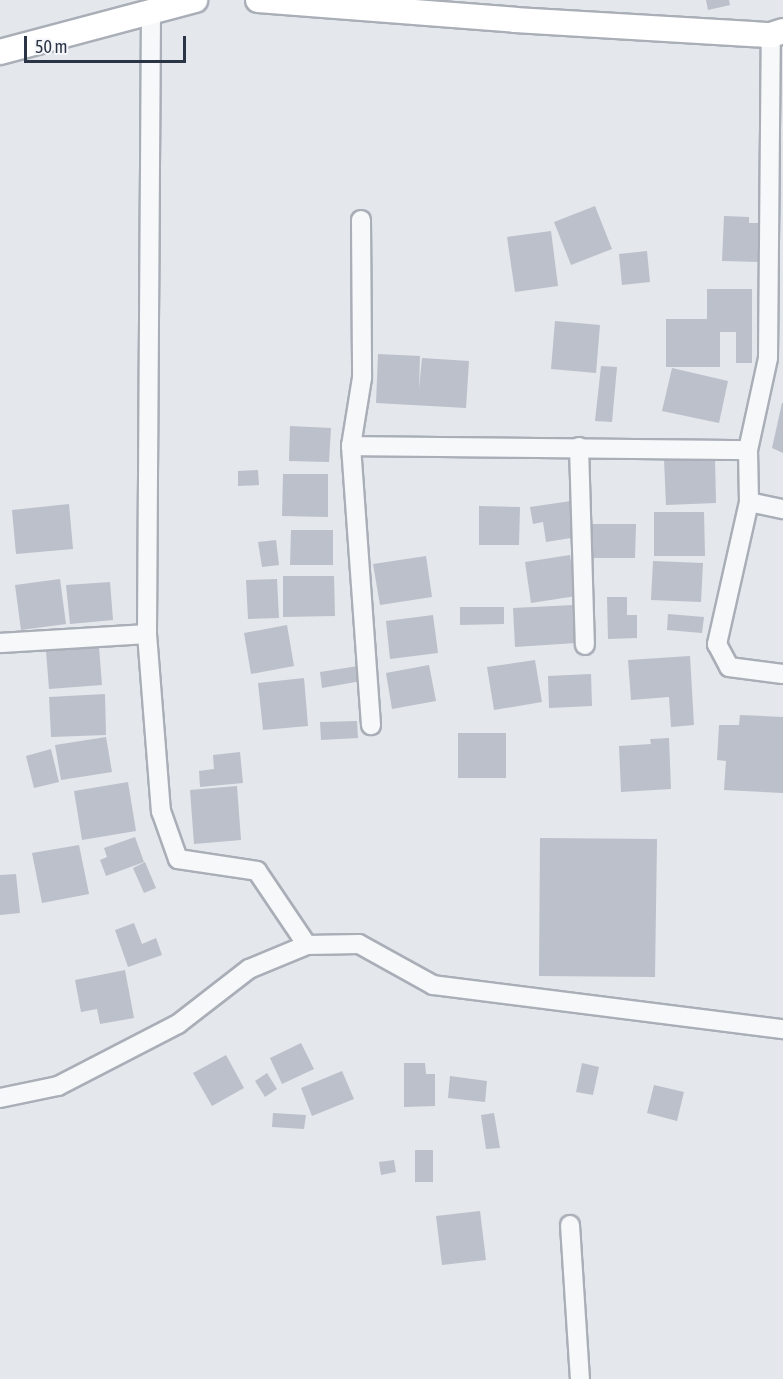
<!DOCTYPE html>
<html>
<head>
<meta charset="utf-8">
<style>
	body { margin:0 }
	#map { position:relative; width:783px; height:1379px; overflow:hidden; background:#e4e7ec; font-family:"Asap Condensed",sans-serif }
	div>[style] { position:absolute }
	.building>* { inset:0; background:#bbc0ca }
	.roads { filter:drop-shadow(2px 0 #a9aeb7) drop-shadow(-2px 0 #a9aeb7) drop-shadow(0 2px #a9aeb7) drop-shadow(0 -2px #a9aeb7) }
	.street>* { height:18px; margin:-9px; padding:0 9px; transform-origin:9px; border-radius:9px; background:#f7f8fa }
	.secondary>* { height:24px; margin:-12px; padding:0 12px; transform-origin:12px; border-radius:12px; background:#fff }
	span { translate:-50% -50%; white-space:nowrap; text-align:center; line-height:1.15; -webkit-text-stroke:4.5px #f4f6f9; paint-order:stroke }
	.scale { position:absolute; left:24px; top:36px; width:162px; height:27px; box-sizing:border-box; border:3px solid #2b3445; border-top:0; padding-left:8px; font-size:18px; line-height:21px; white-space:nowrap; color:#2b3445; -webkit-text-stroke:4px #f4f6f9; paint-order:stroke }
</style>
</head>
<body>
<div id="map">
	<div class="building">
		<div style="clip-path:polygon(706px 0,729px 0,730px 5px,708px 10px)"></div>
		<div style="clip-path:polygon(595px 206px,612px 249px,571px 265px,554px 222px)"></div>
		<div style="clip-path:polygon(724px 216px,749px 217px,749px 223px,763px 223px,761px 262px,722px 261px)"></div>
		<div style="clip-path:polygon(551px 231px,558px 286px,515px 292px,507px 237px)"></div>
		<div style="clip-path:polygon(647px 251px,650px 282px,622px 285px,619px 254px)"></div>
		<div style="clip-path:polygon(707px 289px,752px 289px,752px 363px,736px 363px,736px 332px,720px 332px,720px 367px,666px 367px,666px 319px,707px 319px)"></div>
		<div style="clip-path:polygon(555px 321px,600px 325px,596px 373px,551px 369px)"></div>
		<div style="clip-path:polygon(378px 354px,420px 356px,419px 389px,422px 358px,469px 361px,466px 408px,376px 403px)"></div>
		<div style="clip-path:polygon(601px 366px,617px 367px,612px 422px,595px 421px)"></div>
		<div style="clip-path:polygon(672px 368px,728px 381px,719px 423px,662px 411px)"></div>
		<div style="clip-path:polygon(782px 403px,783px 403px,783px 453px,772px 448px)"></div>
		<div style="clip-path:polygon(290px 426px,331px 428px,329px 462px,289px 461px)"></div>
		<div style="clip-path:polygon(715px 458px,716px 503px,666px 505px,664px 459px)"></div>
		<div style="clip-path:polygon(258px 470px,259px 485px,238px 486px,238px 471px)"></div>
		<div style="clip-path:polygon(283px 474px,328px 474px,328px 517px,282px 516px)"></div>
		<div style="clip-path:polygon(571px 501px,577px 537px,546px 542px,543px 522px,533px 524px,530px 507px)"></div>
		<div style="clip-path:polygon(69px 504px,73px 549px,16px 554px,12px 510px)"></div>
		<div style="clip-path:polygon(479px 506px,520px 507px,519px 545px,479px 545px)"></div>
		<div style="clip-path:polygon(654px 512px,704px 512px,705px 556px,654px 556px)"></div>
		<div style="clip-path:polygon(590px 524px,636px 524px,635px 558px,590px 558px)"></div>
		<div style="clip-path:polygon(291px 530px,333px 530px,333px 565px,290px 565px)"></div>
		<div style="clip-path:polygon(276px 540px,279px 565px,262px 567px,258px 542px)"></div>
		<div style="clip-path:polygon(570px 555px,576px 596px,531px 603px,525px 562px)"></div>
		<div style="clip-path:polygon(426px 556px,432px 597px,380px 605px,373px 564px)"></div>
		<div style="clip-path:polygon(653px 561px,703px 563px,701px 602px,651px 600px)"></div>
		<div style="clip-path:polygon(283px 576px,334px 576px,335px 616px,283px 617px)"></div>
		<div style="clip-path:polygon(60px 579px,66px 624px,21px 630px,15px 585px)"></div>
		<div style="clip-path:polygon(277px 579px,279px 618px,248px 619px,246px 580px)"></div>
		<div style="clip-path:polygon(110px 582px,113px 620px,70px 624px,66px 585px)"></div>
		<div style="clip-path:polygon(607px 597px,627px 597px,627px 615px,637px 615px,637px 638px,608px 639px)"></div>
		<div style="clip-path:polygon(574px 605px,576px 643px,515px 647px,513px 608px)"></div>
		<div style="clip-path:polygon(460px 607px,504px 607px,504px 624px,460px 625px)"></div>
		<div style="clip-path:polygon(668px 614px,704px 617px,702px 633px,667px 630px)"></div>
		<div style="clip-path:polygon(433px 615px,438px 653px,390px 659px,386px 621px)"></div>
		<div style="clip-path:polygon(287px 625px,294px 666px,251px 674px,244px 633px)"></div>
		<div style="clip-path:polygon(99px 647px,102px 685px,49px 689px,46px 651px)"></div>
		<div style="clip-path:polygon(690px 656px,694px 725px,671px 727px,669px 697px,631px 700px,628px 660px)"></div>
		<div style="clip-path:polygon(535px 660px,542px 702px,494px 710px,487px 667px)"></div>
		<div style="clip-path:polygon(429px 665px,436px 701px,392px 709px,386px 673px)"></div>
		<div style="clip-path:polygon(358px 666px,361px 681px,322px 688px,320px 672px)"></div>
		<div style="clip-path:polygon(591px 674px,592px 706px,549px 708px,548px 676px)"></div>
		<div style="clip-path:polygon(304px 678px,308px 726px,263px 730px,258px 683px)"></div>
		<div style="clip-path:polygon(105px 694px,106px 735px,51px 737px,49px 697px)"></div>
		<div style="clip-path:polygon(740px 715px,783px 717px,783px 793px,724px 790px,726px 761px,717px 760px,719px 725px,739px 725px)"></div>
		<div style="clip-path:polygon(357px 721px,358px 738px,321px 740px,320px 722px)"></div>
		<div style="clip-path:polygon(458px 733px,506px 733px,506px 778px,458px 778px)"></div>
		<div style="clip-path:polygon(106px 737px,112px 772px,61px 780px,55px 745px)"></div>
		<div style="clip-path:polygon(669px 738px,671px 789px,621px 792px,619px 746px,651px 744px,650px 739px)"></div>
		<div style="clip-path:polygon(51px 749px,59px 782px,34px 788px,26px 756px)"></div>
		<div style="clip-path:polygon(240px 752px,243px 783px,200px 787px,199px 771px,214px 769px,213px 755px)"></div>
		<div style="clip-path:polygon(128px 782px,136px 831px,82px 840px,74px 791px)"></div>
		<div style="clip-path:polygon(237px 786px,241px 840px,194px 844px,190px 790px)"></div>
		<div style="clip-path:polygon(135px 837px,144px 862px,106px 876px,100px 860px,107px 857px,104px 848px)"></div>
		<div style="clip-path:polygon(540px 838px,657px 839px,655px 977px,539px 976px)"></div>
		<div style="clip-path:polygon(79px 845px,89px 894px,42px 903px,32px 853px)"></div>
		<div style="clip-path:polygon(145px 862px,156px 888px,144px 893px,133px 868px)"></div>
		<div style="clip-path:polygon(16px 874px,20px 913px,0 915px,0 875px)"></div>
		<div style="clip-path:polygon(134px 923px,142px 944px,156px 938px,162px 955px,128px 967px,115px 930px)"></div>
		<div style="clip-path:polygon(125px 970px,134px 1018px,100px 1024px,97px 1009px,81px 1012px,75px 980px)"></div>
		<div style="clip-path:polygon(301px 1043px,314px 1069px,282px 1084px,270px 1058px)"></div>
		<div style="clip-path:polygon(226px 1055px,244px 1088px,212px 1106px,193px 1073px)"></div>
		<div style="clip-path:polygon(404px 1063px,425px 1063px,426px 1074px,435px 1074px,435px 1106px,404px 1107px)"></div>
		<div style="clip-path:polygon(582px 1063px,599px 1067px,593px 1095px,576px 1092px)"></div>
		<div style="clip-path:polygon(342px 1071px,354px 1099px,312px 1116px,301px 1088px)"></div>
		<div style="clip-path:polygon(267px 1073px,277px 1089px,265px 1097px,255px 1081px)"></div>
		<div style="clip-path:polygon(450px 1076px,487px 1081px,485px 1102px,448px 1098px)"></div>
		<div style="clip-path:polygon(654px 1085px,684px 1092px,677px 1121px,647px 1113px)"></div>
		<div style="clip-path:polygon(273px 1113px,306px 1115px,304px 1129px,272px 1127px)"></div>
		<div style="clip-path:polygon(494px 1113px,500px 1148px,486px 1149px,481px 1115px)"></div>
		<div style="clip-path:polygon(415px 1150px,433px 1150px,433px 1182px,415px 1182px)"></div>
		<div style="clip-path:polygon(394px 1160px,396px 1172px,381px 1175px,379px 1162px)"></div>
		<div style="clip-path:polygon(480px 1211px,486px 1260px,442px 1265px,436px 1216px)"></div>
	</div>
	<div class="roads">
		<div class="street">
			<div style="left:151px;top:12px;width:622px;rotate:90.37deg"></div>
			<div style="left:147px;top:634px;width:178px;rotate:85.5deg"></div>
			<div style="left:161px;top:811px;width:51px;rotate:70.5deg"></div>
			<div style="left:178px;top:859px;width:80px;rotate:8.6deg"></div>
			<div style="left:257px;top:871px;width:89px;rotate:56deg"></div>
			<div style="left:361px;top:220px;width:158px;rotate:89.6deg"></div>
			<div style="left:362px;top:378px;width:69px;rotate:99.2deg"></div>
			<div style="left:351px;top:446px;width:280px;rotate:85.9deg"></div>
			<div style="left:351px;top:446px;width:397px;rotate:0.6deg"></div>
			<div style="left:748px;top:450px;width:52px;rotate:88.9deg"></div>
			<div style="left:749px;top:502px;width:35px;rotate:12deg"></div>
			<div style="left:579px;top:447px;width:198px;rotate:88.3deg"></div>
			<div style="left:748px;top:450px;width:94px;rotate:-77.7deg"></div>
			<div style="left:768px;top:358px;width:323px;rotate:-89.5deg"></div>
			<div style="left:749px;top:502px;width:146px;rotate:102.7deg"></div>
			<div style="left:717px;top:644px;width:26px;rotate:62deg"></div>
			<div style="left:729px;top:667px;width:54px;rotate:7.4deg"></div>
			<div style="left:0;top:643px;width:147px;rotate:-3.5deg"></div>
			<div style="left:0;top:1098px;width:59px;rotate:-11.7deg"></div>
			<div style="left:58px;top:1086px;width:135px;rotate:-27.3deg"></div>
			<div style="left:178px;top:1024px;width:90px;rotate:-37.8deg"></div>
			<div style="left:249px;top:969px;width:63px;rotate:-22.5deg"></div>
			<div style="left:307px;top:945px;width:52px;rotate:-1.1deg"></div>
			<div style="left:359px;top:944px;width:85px;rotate:29deg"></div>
			<div style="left:433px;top:985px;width:353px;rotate:7.2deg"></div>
			<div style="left:570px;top:1225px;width:154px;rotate:86.3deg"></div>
		</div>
		<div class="secondary">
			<div style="left:258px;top:0;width:258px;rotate:4.4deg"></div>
			<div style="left:515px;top:20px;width:256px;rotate:3.4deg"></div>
			<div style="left:771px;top:35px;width:13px;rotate:-18deg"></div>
			<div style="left:0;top:52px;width:202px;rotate:-14.9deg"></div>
		</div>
	</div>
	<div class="scale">50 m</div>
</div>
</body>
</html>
